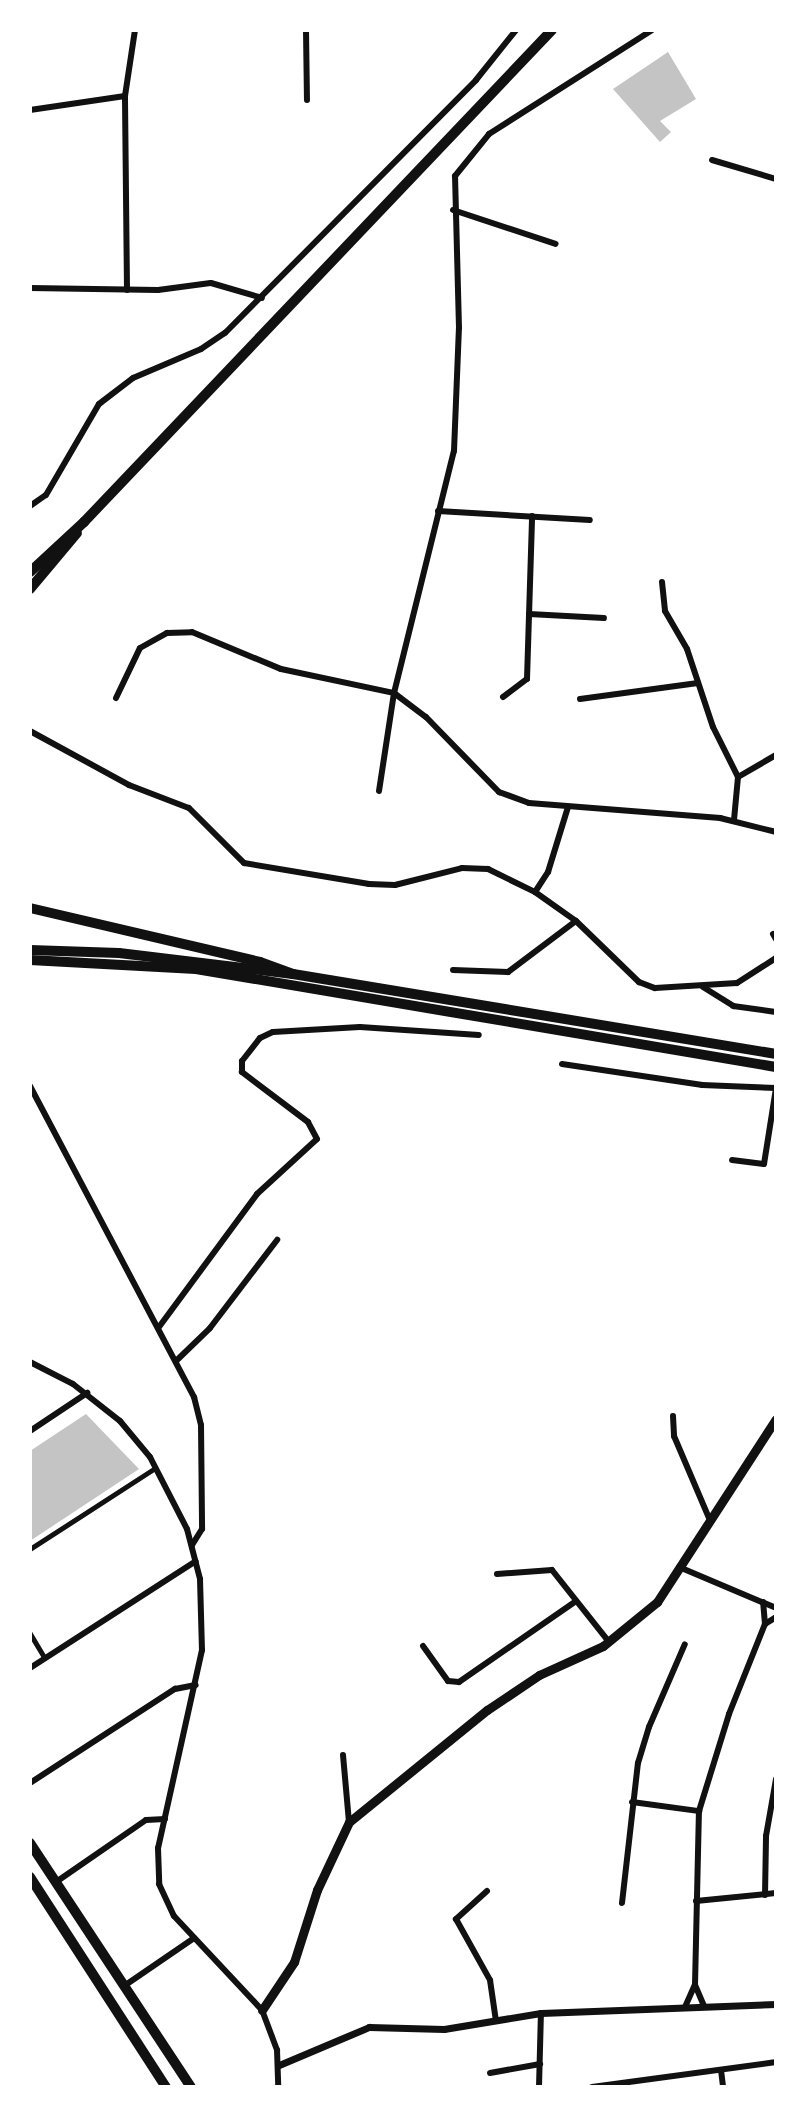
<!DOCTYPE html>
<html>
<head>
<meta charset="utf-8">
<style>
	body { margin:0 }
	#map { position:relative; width:806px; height:2117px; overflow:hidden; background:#fff; font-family:Poppins,sans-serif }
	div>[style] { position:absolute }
	.building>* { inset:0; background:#c4c4c4 }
	.pedestrian>* { height:4.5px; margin:-2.25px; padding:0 2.25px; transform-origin:2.25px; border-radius:2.25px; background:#111 }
	.minor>* { height:6px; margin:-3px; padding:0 3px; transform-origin:3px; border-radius:3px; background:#111 }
	.tertiary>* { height:7px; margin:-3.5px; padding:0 3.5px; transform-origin:3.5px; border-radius:3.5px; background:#111 }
	.secondary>* { height:9px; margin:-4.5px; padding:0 4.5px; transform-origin:4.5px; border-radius:4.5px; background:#111 }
	.primary>* { height:10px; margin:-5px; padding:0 5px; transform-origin:5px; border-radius:5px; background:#111 }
	.trunk>* { height:10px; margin:-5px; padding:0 5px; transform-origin:5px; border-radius:5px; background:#111 }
	.motorway>* { height:10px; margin:-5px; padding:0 5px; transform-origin:5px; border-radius:5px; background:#111 }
	span { translate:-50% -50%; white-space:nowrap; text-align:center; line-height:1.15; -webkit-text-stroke:7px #fff; paint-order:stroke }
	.frame { position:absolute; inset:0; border:32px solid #fff; pointer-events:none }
</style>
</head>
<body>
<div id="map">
	<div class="building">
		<div style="clip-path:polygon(668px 52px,696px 99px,660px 121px,671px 132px,660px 142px,613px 89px)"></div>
		<div style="clip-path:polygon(86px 1414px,139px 1469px,30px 1541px,30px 1451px)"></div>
	</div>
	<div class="pedestrian">
		<div style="left:30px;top:1549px;width:149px;rotate:-32.9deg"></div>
		<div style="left:30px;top:1633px;width:29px;rotate:59deg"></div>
	</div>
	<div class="minor">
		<div style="left:306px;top:30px;width:70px;rotate:89.2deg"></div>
		<div style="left:30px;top:110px;width:96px;rotate:-8.4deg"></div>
		<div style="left:712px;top:160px;width:67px;rotate:16.5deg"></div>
		<div style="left:453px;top:210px;width:108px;rotate:18.3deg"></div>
		<div style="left:30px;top:288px;width:128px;rotate:0.9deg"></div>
		<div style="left:158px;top:290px;width:53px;rotate:-7.5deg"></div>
		<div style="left:211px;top:283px;width:53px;rotate:16.4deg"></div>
		<div style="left:127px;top:290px;width:194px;rotate:-90.6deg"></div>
		<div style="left:125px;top:96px;width:67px;rotate:-81.4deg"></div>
		<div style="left:30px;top:506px;width:19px;rotate:-35deg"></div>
		<div style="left:46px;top:495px;width:105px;rotate:-59.8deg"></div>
		<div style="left:99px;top:404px;width:43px;rotate:-37.4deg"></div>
		<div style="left:133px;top:378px;width:74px;rotate:-23.1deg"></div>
		<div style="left:201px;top:349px;width:29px;rotate:-34deg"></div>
		<div style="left:225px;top:333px;width:356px;rotate:-45.2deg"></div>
		<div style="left:476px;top:80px;width:64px;rotate:-51.3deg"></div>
		<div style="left:438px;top:511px;width:152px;rotate:3.4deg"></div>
		<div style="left:662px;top:582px;width:29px;rotate:84deg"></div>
		<div style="left:665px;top:611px;width:44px;rotate:59.9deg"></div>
		<div style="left:687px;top:649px;width:82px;rotate:71.6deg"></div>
		<div style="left:713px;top:727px;width:56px;rotate:63.4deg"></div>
		<div style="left:738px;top:777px;width:43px;rotate:95.3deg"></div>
		<div style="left:529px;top:614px;width:75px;rotate:3.1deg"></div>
		<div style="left:503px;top:697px;width:30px;rotate:-37deg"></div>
		<div style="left:527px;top:679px;width:163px;rotate:-88.2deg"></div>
		<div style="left:116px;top:698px;width:55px;rotate:-64.4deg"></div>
		<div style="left:140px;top:648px;width:31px;rotate:-29deg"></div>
		<div style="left:167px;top:633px;width:25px;rotate:-2deg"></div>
		<div style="left:192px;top:632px;width:96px;rotate:22.6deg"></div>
		<div style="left:281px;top:669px;width:116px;rotate:12deg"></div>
		<div style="left:394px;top:693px;width:40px;rotate:37deg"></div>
		<div style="left:426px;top:717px;width:105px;rotate:45.8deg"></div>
		<div style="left:499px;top:792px;width:32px;rotate:20deg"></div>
		<div style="left:529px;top:803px;width:192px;rotate:4.5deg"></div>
		<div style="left:720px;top:818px;width:58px;rotate:14deg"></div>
		<div style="left:580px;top:699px;width:119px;rotate:-7.7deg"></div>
		<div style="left:30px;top:731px;width:113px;rotate:28.6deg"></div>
		<div style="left:129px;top:785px;width:64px;rotate:21deg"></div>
		<div style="left:189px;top:808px;width:78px;rotate:45deg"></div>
		<div style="left:244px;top:863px;width:127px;rotate:9.5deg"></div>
		<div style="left:369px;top:884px;width:26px;rotate:2deg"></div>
		<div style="left:395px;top:885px;width:69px;rotate:-14.2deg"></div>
		<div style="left:462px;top:868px;width:26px;rotate:2deg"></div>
		<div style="left:488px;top:869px;width:52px;rotate:26.1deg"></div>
		<div style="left:535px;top:892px;width:50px;rotate:35.3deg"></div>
		<div style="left:576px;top:921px;width:88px;rotate:44.1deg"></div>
		<div style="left:639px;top:982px;width:17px;rotate:21deg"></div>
		<div style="left:655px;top:988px;width:82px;rotate:-3.5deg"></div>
		<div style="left:737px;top:983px;width:46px;rotate:-32.7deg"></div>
		<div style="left:738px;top:777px;width:44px;rotate:-30.1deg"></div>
		<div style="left:379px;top:791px;width:99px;rotate:-81.3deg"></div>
		<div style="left:394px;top:693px;width:249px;rotate:-76.1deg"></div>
		<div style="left:454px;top:451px;width:123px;rotate:-87.7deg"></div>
		<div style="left:459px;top:328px;width:152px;rotate:-91.5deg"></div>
		<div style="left:455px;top:176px;width:54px;rotate:-51deg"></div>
		<div style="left:489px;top:134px;width:193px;rotate:-32.5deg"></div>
		<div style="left:535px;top:892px;width:24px;rotate:-57deg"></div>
		<div style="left:548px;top:872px;width:68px;rotate:-72.9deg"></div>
		<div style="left:773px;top:934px;width:6px;rotate:59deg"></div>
		<div style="left:453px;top:970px;width:55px;rotate:2.1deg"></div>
		<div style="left:508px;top:972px;width:85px;rotate:-36.9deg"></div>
		<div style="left:703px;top:987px;width:36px;rotate:32deg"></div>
		<div style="left:733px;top:1006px;width:43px;rotate:7.9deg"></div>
		<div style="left:562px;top:1064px;width:142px;rotate:8.5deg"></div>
		<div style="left:702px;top:1085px;width:74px;rotate:2.3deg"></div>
		<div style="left:30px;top:1086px;width:352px;rotate:62.2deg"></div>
		<div style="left:194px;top:1397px;width:29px;rotate:76deg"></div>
		<div style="left:201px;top:1425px;width:104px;rotate:89.4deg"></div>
		<div style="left:202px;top:1529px;width:19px;rotate:122deg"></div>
		<div style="left:732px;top:1160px;width:32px;rotate:7deg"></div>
		<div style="left:764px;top:1164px;width:77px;rotate:-81deg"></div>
		<div style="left:159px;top:1327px;width:165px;rotate:-53.6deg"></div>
		<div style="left:257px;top:1194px;width:81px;rotate:-42.5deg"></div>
		<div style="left:317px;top:1139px;width:19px;rotate:-118deg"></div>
		<div style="left:308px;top:1122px;width:83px;rotate:-142.9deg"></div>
		<div style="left:242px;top:1072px;width:11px;rotate:-90deg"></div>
		<div style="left:242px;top:1061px;width:29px;rotate:-52deg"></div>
		<div style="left:260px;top:1038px;width:14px;rotate:-25deg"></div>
		<div style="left:273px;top:1032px;width:87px;rotate:-3.3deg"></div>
		<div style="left:360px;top:1027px;width:119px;rotate:3.8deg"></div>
		<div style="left:176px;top:1361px;width:47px;rotate:-44.1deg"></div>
		<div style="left:210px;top:1328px;width:111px;rotate:-52.7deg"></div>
		<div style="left:30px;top:1362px;width:48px;rotate:27.1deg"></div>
		<div style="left:73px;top:1384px;width:60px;rotate:38.2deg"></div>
		<div style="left:120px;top:1421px;width:47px;rotate:50.2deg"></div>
		<div style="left:150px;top:1457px;width:81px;rotate:62.8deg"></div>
		<div style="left:187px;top:1529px;width:52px;rotate:75.4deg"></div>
		<div style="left:200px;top:1579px;width:71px;rotate:88.4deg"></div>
		<div style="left:202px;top:1650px;width:203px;rotate:102.5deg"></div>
		<div style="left:158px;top:1848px;width:36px;rotate:88deg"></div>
		<div style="left:159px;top:1884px;width:35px;rotate:65deg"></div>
		<div style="left:174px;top:1916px;width:129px;rotate:46.9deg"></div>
		<div style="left:262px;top:2010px;width:43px;rotate:69.4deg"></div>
		<div style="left:277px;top:2050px;width:37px;rotate:88deg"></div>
		<div style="left:673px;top:1416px;width:20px;rotate:87deg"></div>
		<div style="left:674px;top:1436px;width:89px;rotate:66.9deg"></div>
		<div style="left:30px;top:1431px;width:69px;rotate:-33.7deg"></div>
		<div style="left:679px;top:1567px;width:105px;rotate:22.9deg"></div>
		<div style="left:497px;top:1574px;width:55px;rotate:-4.2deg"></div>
		<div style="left:552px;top:1570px;width:92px;rotate:51.6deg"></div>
		<div style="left:765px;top:1624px;width:13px;rotate:-32deg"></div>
		<div style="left:423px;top:1646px;width:43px;rotate:54.5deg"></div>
		<div style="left:448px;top:1681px;width:11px;rotate:5deg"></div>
		<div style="left:459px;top:1682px;width:142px;rotate:-34.7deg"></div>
		<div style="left:30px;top:1668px;width:197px;rotate:-32.8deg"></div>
		<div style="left:343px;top:1755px;width:67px;rotate:84.9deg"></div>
		<div style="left:30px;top:1783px;width:173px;rotate:-33deg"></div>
		<div style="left:175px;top:1689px;width:21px;rotate:-11deg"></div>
		<div style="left:632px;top:1802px;width:68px;rotate:7.7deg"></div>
		<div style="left:56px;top:1882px;width:109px;rotate:-34.6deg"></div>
		<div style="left:146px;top:1820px;width:19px;rotate:-3deg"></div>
		<div style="left:487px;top:1891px;width:42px;rotate:137.9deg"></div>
		<div style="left:456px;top:1919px;width:70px;rotate:60.9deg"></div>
		<div style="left:490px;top:1980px;width:41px;rotate:81.7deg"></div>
		<div style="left:765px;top:1895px;width:59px;rotate:-89deg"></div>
		<div style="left:766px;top:1836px;width:58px;rotate:-80deg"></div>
		<div style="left:696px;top:1901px;width:80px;rotate:-5.7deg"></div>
		<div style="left:622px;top:1903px;width:141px;rotate:-83.5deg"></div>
		<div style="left:638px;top:1763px;width:38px;rotate:-73deg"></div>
		<div style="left:649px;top:1727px;width:90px;rotate:-66.6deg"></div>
		<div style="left:124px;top:1986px;width:85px;rotate:-34.4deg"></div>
		<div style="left:704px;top:2006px;width:23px;rotate:-113deg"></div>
		<div style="left:695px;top:1985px;width:174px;rotate:-88.7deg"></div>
		<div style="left:699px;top:1811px;width:102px;rotate:-72.8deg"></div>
		<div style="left:729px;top:1714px;width:97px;rotate:-68.2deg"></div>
		<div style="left:765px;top:1624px;width:22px;rotate:-95deg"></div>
		<div style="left:685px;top:2007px;width:24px;rotate:-66deg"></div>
		<div style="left:721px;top:2070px;width:17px;rotate:83deg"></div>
		<div style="left:490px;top:2073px;width:51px;rotate:-10.2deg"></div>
		<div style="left:539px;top:2087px;width:74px;rotate:-88.5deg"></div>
		<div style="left:592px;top:2087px;width:186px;rotate:-7.7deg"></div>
	</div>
	<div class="tertiary">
		<div style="left:279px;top:2065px;width:98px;rotate:-22.9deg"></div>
		<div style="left:369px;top:2027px;width:75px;rotate:1.5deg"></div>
		<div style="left:444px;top:2029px;width:98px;rotate:-9.4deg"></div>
		<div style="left:541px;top:2013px;width:235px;rotate:-2.2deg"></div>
	</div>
	<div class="secondary">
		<div style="left:262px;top:2010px;width:58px;rotate:-56.3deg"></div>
		<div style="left:294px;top:1962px;width:76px;rotate:-72.3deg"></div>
		<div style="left:317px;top:1890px;width:75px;rotate:-64.8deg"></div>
		<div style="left:349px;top:1822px;width:178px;rotate:-39.1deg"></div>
		<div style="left:487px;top:1710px;width:63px;rotate:-33.9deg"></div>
		<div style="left:539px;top:1675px;width:70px;rotate:-24.4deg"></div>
		<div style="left:603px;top:1646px;width:70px;rotate:-39.2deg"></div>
		<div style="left:657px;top:1602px;width:218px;rotate:-57deg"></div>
	</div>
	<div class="primary">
		<div style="left:30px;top:572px;width:74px;rotate:-42.8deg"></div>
		<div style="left:84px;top:522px;width:679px;rotate:-46.43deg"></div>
		<div style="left:30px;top:589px;width:73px;rotate:-50deg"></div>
		<div style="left:30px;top:1843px;width:292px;rotate:56.6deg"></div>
		<div style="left:30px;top:1877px;width:250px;rotate:57.1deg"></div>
	</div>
	<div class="trunk">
		<div style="left:30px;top:908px;width:236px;rotate:13.2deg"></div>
		<div style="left:260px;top:962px;width:35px;rotate:20deg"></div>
		<div style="left:293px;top:974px;width:490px;rotate:9.4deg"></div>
		<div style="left:30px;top:960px;width:166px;rotate:3.1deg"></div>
		<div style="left:196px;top:969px;width:588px;rotate:9.59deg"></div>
	</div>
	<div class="motorway">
		<div style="left:30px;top:950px;width:89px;rotate:1.9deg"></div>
		<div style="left:119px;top:953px;width:175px;rotate:6.9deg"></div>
	</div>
	<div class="frame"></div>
</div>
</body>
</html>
